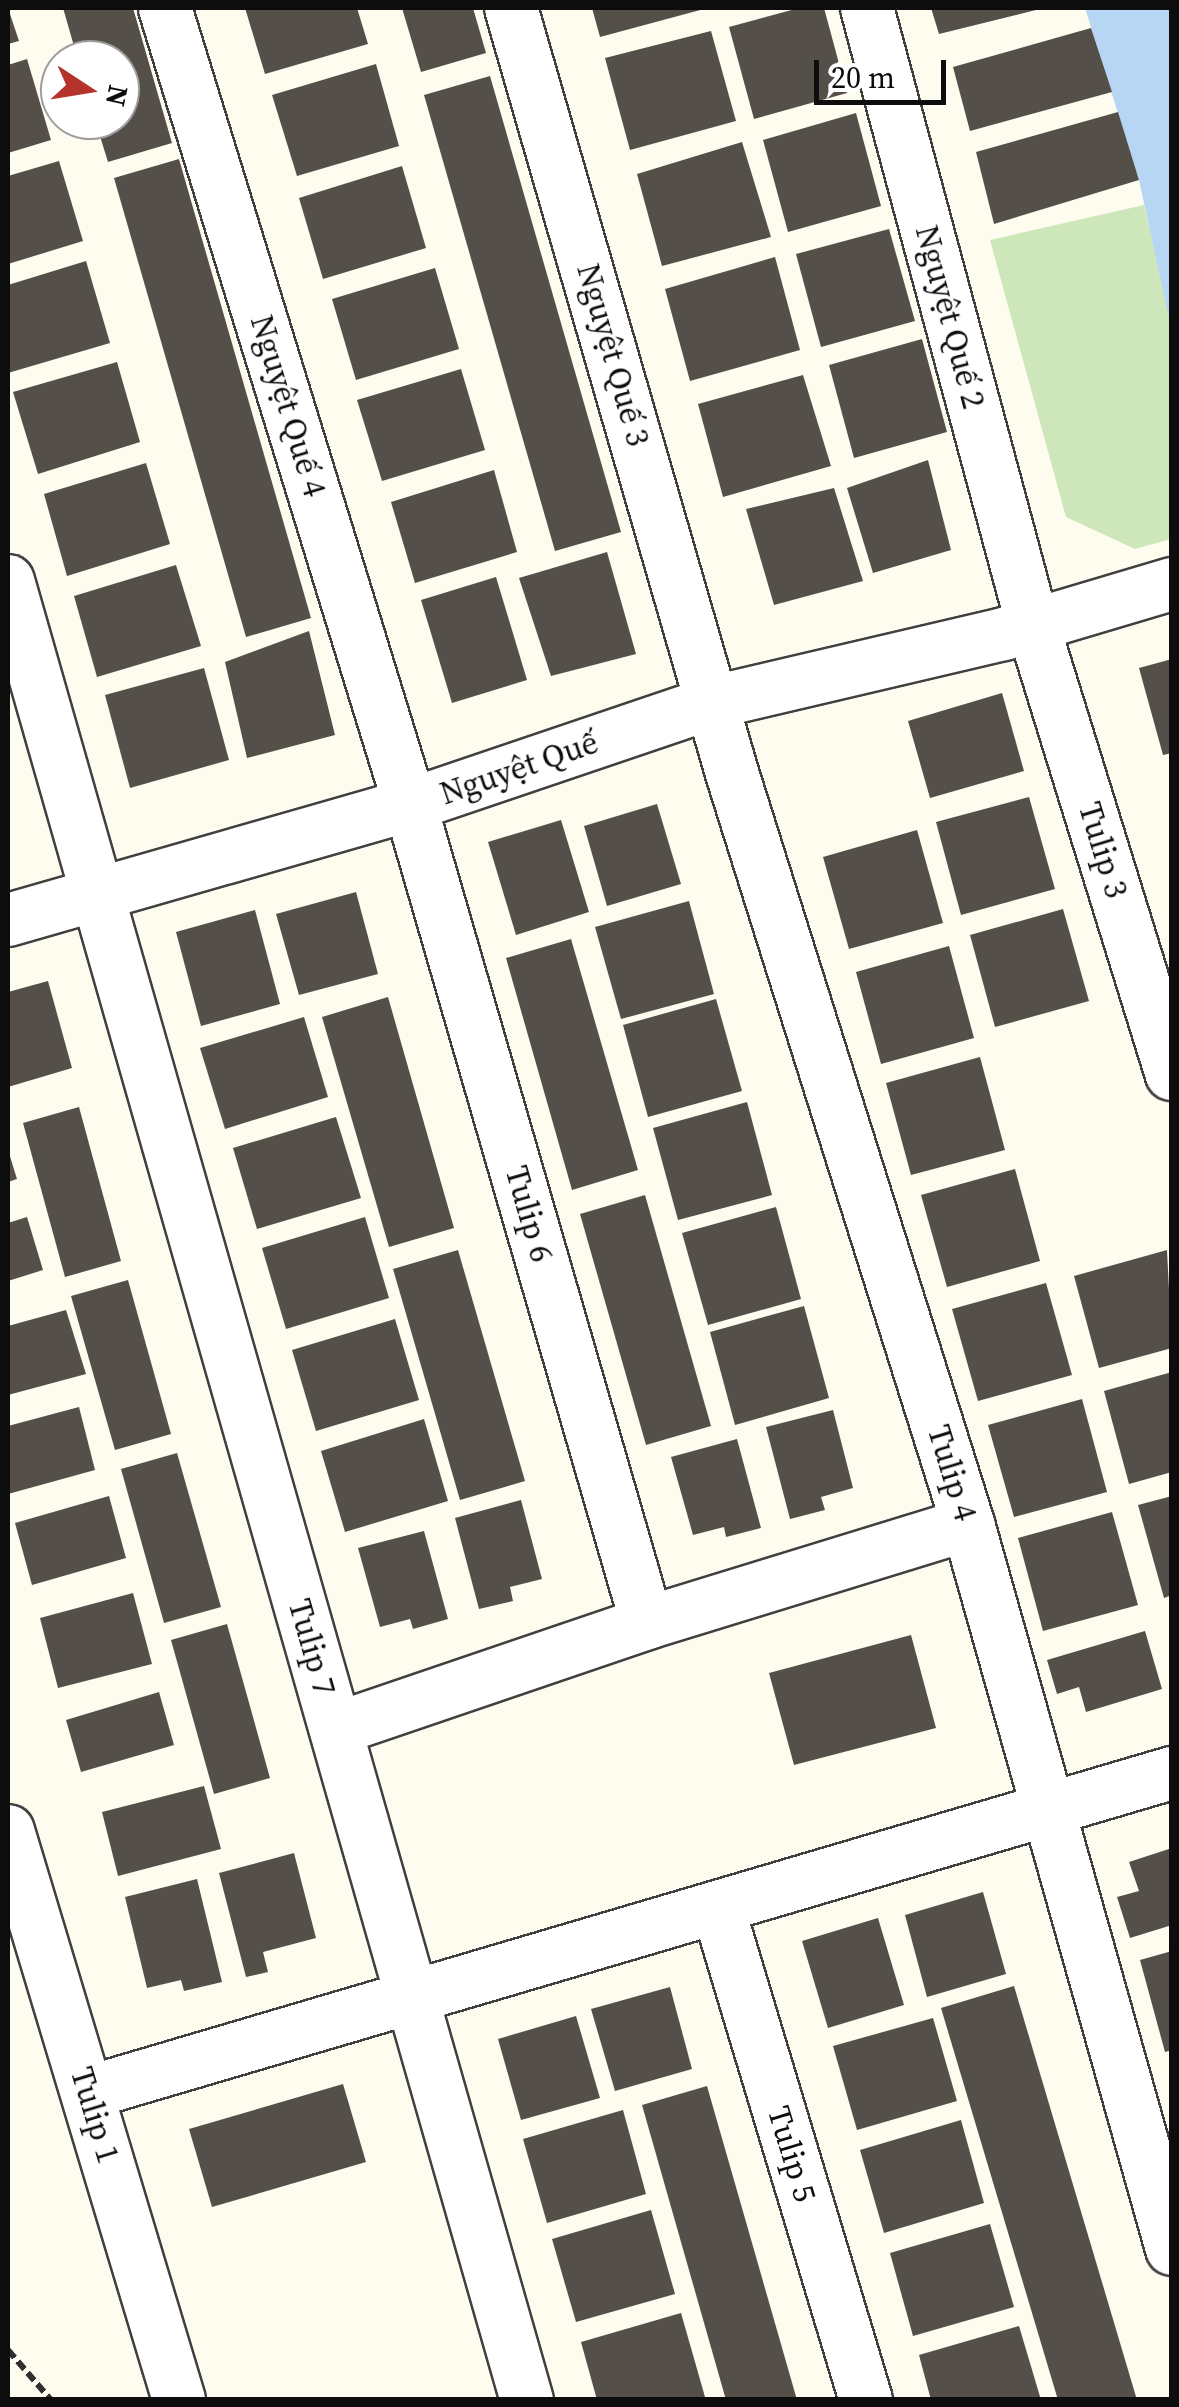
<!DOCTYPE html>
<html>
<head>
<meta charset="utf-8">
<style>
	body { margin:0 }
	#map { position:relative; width:1179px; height:2407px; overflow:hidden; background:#fefcee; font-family:"Source Serif 4",serif }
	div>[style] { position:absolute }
	.green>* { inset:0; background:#cde6ba }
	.water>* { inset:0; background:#b6d6f3 }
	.building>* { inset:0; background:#554f4a }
	.path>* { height:6px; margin-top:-3px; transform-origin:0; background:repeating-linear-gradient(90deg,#2f2f2f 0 10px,transparent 0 15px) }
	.roads { filter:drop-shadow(2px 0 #404040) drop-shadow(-2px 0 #404040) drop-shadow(0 2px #404040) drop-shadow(0 -2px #404040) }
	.street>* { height:52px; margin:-26px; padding:0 26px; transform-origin:26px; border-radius:26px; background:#fff }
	span { translate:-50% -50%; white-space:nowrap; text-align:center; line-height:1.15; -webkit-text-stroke:10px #fff; paint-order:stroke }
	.street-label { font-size:32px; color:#0d0d0d }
	.frame { position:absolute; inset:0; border:10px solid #0d0d0d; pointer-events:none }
	.north { position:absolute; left:40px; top:40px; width:100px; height:100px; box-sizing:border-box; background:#fff; border:2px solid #9e9e9e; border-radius:50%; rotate:102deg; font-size:28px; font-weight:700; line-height:40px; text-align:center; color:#0d0d0d }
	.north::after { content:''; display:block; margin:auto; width:35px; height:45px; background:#b5332d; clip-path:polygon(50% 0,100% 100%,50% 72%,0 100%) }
	.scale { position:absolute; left:814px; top:60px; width:132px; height:45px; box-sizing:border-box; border:5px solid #0d0d0d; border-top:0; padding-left:12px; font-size:30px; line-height:35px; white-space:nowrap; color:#0d0d0d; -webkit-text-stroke:8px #fff; paint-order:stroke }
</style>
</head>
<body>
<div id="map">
	<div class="green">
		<div style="clip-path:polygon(1144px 205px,1171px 322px,1171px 539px,1135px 549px,1066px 517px,990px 240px)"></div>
	</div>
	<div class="water">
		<div style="clip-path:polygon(1085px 8px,1171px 8px,1171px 328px,1139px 180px)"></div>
	</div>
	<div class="building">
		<div style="clip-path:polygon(8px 8px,19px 41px,8px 44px)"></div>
		<div style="clip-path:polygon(63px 8px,133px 8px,172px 143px,108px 162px,95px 120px,120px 120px,120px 60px,78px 60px)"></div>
		<div style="clip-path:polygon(245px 8px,357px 8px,368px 44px,265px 74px)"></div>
		<div style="clip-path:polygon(402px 8px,473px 8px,486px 53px,421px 72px)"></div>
		<div style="clip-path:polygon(592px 8px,704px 8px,704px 9px,600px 37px)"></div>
		<div style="clip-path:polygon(799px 8px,824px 8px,847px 93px,754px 119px,729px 27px)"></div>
		<div style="clip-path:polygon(931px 8px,1040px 8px,1040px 9px,939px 34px)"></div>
		<div style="clip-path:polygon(1091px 28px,1112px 92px,970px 131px,953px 67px)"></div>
		<div style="clip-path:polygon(711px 31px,736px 121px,630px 150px,605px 58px)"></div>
		<div style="clip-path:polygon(27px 59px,51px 140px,8px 153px,8px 65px)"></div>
		<div style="clip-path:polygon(376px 64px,399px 146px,297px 176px,272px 95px)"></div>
		<div style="clip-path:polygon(490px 76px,621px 532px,555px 551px,424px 95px)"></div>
		<div style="clip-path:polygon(1118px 112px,1139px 180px,994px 224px,976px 152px)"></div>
		<div style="clip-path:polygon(856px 113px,881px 206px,788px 232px,763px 140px)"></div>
		<div style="clip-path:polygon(742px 142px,771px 237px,662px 266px,637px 174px)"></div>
		<div style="clip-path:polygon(179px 159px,311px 618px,246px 637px,114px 178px)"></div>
		<div style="clip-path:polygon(59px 161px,83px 241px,8px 264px,8px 176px)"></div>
		<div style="clip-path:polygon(402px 166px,426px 248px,323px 279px,299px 198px)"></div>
		<div style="clip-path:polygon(889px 229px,915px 321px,821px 347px,796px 254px)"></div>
		<div style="clip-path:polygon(775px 257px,800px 350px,690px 381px,665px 289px)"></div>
		<div style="clip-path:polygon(86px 261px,110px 343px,8px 373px,8px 285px)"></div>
		<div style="clip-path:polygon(435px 268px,459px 349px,356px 380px,332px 299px)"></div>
		<div style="clip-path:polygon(922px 339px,947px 432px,854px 458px,829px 365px)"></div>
		<div style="clip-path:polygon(117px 362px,140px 442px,38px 474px,13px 392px)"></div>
		<div style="clip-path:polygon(461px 369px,485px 450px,382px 481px,357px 400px)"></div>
		<div style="clip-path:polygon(803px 375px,831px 466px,723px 497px,698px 404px)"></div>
		<div style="clip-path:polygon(928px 460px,951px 550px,873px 573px,847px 488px)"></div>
		<div style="clip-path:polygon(146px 463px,170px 544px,67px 576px,44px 494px)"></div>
		<div style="clip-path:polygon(494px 470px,517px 552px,415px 583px,391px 502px)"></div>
		<div style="clip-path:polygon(834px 488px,863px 581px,774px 605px,746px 509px)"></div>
		<div style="clip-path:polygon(607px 552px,636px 654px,551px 676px,519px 578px)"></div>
		<div style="clip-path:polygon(176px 565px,201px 646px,97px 677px,74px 596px)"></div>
		<div style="clip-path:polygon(496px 577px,527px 680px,452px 703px,421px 600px)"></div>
		<div style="clip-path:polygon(309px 631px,335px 735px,247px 758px,225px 662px)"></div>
		<div style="clip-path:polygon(1172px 659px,1172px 753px,1163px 755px,1139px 668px)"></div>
		<div style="clip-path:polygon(204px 668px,229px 760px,130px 788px,105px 695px)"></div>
		<div style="clip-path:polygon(1002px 693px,1024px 771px,930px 798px,908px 721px)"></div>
		<div style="clip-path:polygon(1029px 797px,1055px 889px,961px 915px,936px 822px)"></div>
		<div style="clip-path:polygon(657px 804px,681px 884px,607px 906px,584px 826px)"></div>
		<div style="clip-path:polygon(561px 820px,589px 912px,516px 935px,488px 842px)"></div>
		<div style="clip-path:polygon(917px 830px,943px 923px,849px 949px,823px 857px)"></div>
		<div style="clip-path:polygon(356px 892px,378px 974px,299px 995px,276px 914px)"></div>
		<div style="clip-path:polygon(689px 901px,714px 994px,621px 1019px,595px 927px)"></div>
		<div style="clip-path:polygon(1063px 909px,1089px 1001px,995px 1027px,970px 935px)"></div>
		<div style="clip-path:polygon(255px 910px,280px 1004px,201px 1026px,176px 932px)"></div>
		<div style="clip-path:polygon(571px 939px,638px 1170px,572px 1190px,506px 958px)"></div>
		<div style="clip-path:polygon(949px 946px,974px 1038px,881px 1064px,856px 972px)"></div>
		<div style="clip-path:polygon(48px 981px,72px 1068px,8px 1087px,8px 992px)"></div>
		<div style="clip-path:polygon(388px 997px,454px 1228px,389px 1247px,322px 1017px)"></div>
		<div style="clip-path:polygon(716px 999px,742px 1091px,648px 1117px,623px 1025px)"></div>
		<div style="clip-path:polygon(304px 1017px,328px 1097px,225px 1129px,200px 1048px)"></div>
		<div style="clip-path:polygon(980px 1057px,1005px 1150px,911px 1175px,886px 1083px)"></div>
		<div style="clip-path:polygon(747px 1102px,772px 1195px,678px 1220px,653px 1128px)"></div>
		<div style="clip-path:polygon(79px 1107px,121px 1261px,65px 1277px,23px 1123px)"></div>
		<div style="clip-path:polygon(336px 1117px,361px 1198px,257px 1229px,233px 1148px)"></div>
		<div style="clip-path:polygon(8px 1150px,17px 1179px,8px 1182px)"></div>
		<div style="clip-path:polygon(1015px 1169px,1040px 1261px,947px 1287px,921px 1195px)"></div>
		<div style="clip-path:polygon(645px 1195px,711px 1426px,646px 1445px,580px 1214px)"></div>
		<div style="clip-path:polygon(776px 1207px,801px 1299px,708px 1325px,682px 1233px)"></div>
		<div style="clip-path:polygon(27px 1217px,43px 1270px,8px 1281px,8px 1223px)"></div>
		<div style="clip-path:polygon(365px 1217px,389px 1298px,286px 1329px,262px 1248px)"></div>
		<div style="clip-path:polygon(458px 1250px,525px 1481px,460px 1500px,393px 1269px)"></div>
		<div style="clip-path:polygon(1167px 1250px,1172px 1348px,1099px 1368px,1074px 1276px)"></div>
		<div style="clip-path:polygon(128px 1280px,171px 1434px,115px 1450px,71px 1296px)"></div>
		<div style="clip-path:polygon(1046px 1283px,1072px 1375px,978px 1401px,952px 1309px)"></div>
		<div style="clip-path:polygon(804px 1306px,829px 1398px,735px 1425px,710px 1332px)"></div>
		<div style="clip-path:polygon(66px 1310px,86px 1374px,8px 1395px,8px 1326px)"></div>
		<div style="clip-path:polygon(395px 1319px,419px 1400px,316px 1431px,292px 1350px)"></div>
		<div style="clip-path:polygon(1172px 1372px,1172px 1472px,1129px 1484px,1104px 1391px)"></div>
		<div style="clip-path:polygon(1082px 1399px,1107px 1492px,1014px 1517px,988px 1425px)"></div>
		<div style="clip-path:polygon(79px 1407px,95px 1470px,8px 1494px,8px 1426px)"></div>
		<div style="clip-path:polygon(833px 1410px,853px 1488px,821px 1497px,825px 1510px,790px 1519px,766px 1427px)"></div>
		<div style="clip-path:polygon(424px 1419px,448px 1501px,345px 1532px,321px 1451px)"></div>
		<div style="clip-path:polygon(737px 1439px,761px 1528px,726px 1537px,724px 1527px,693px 1535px,671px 1457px)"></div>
		<div style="clip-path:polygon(177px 1453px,221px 1607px,164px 1623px,121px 1469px)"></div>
		<div style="clip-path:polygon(109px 1496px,126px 1558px,32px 1585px,15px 1523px)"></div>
		<div style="clip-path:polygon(1172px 1496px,1172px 1595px,1164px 1598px,1138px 1505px)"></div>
		<div style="clip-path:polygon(521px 1500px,542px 1579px,510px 1587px,513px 1601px,479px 1609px,455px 1518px)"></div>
		<div style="clip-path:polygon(1112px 1512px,1138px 1605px,1043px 1631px,1018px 1538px)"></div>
		<div style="clip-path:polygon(424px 1531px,448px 1619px,413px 1629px,410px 1619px,380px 1627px,358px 1548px)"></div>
		<div style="clip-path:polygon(133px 1593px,152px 1664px,58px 1688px,40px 1618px)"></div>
		<div style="clip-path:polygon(227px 1624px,270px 1778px,214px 1794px,171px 1640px)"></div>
		<div style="clip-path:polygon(1145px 1631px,1162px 1689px,1086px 1712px,1079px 1687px,1057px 1694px,1047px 1660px)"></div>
		<div style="clip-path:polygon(911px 1635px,936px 1728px,794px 1765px,769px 1673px)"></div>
		<div style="clip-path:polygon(159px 1692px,174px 1745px,81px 1772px,66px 1720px)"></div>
		<div style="clip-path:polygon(204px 1786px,221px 1849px,118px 1876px,102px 1812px)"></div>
		<div style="clip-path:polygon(1172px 1848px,1172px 1925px,1130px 1938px,1117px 1897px,1139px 1891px,1129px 1862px)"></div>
		<div style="clip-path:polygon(294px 1853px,316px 1938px,263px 1952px,268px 1972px,246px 1977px,219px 1873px)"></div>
		<div style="clip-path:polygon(197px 1879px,222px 1982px,184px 1991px,181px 1980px,147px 1988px,125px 1897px)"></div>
		<div style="clip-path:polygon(983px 1892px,1006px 1974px,927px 1997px,905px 1915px)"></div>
		<div style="clip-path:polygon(878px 1918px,904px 2005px,828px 2028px,802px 1941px)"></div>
		<div style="clip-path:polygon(1172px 1951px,1172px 2050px,1165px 2052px,1140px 1960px)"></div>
		<div style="clip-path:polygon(1014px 1986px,1137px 2400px,1058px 2400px,941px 2008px)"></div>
		<div style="clip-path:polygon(670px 1987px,692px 2069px,615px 2091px,591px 2009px)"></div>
		<div style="clip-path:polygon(576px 2016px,600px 2098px,521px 2120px,498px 2039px)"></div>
		<div style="clip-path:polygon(933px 2018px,957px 2101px,857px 2130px,833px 2046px)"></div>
		<div style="clip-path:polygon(343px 2084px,366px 2162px,212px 2207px,189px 2129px)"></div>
		<div style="clip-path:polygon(707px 2086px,797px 2400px,726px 2400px,642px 2105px)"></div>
		<div style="clip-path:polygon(623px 2110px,646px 2194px,547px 2223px,523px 2139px)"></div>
		<div style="clip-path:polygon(961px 2120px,984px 2203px,884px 2233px,860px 2150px)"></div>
		<div style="clip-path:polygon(651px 2210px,675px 2294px,576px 2322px,552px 2239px)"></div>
		<div style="clip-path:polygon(990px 2224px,1014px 2307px,913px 2336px,890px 2253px)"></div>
		<div style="clip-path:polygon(681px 2313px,705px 2397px,597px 2400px,581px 2342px)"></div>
		<div style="clip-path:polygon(1019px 2326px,1041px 2400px,931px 2400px,919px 2355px)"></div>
	</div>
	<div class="path">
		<div style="left:8px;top:2350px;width:66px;rotate:49.3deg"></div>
	</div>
	<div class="roads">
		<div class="street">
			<div style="left:165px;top:8px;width:847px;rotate:72.91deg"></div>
			<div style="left:414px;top:818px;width:838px;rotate:73.86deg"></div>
			<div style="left:511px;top:8px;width:796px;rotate:73.89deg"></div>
			<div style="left:732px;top:773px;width:787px;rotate:72.55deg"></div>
			<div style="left:968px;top:1524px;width:753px;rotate:74.28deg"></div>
			<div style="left:867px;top:8px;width:640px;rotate:74.96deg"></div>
			<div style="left:1033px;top:626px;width:469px;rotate:72.8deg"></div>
			<div style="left:8px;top:581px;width:1892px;rotate:74.08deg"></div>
			<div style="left:8px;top:920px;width:418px;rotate:-16deg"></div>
			<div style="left:410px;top:805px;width:321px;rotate:-18.7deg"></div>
			<div style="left:714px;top:702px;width:298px;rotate:-13.2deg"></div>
			<div style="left:1004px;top:634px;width:175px;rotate:-16.6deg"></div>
			<div style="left:336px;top:1729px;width:329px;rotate:-18.8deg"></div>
			<div style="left:647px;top:1623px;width:336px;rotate:-17.1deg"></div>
			<div style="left:8px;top:1831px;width:594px;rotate:73.27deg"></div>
			<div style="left:718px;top:1908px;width:514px;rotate:73.26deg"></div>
			<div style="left:90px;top:2092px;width:1128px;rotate:-16.43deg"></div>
		</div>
	</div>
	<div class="street-label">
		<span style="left:950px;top:317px;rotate:75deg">Nguyệt Quế 2</span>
		<span style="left:613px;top:355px;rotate:74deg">Nguyệt Quế 3</span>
		<span style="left:288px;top:406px;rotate:73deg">Nguyệt Quế 4</span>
		<span style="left:519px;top:768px;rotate:-19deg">Nguyệt Quế</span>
		<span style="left:1103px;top:850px;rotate:73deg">Tulip 3</span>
		<span style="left:529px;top:1214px;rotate:74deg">Tulip 6</span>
		<span style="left:952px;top:1473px;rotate:73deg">Tulip 4</span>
		<span style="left:312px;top:1647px;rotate:74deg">Tulip 7</span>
		<span style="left:95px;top:2115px;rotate:73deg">Tulip 1</span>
		<span style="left:792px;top:2154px;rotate:73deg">Tulip 5</span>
	</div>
	<div class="frame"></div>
	<div class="north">N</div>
	<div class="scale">20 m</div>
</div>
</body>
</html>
